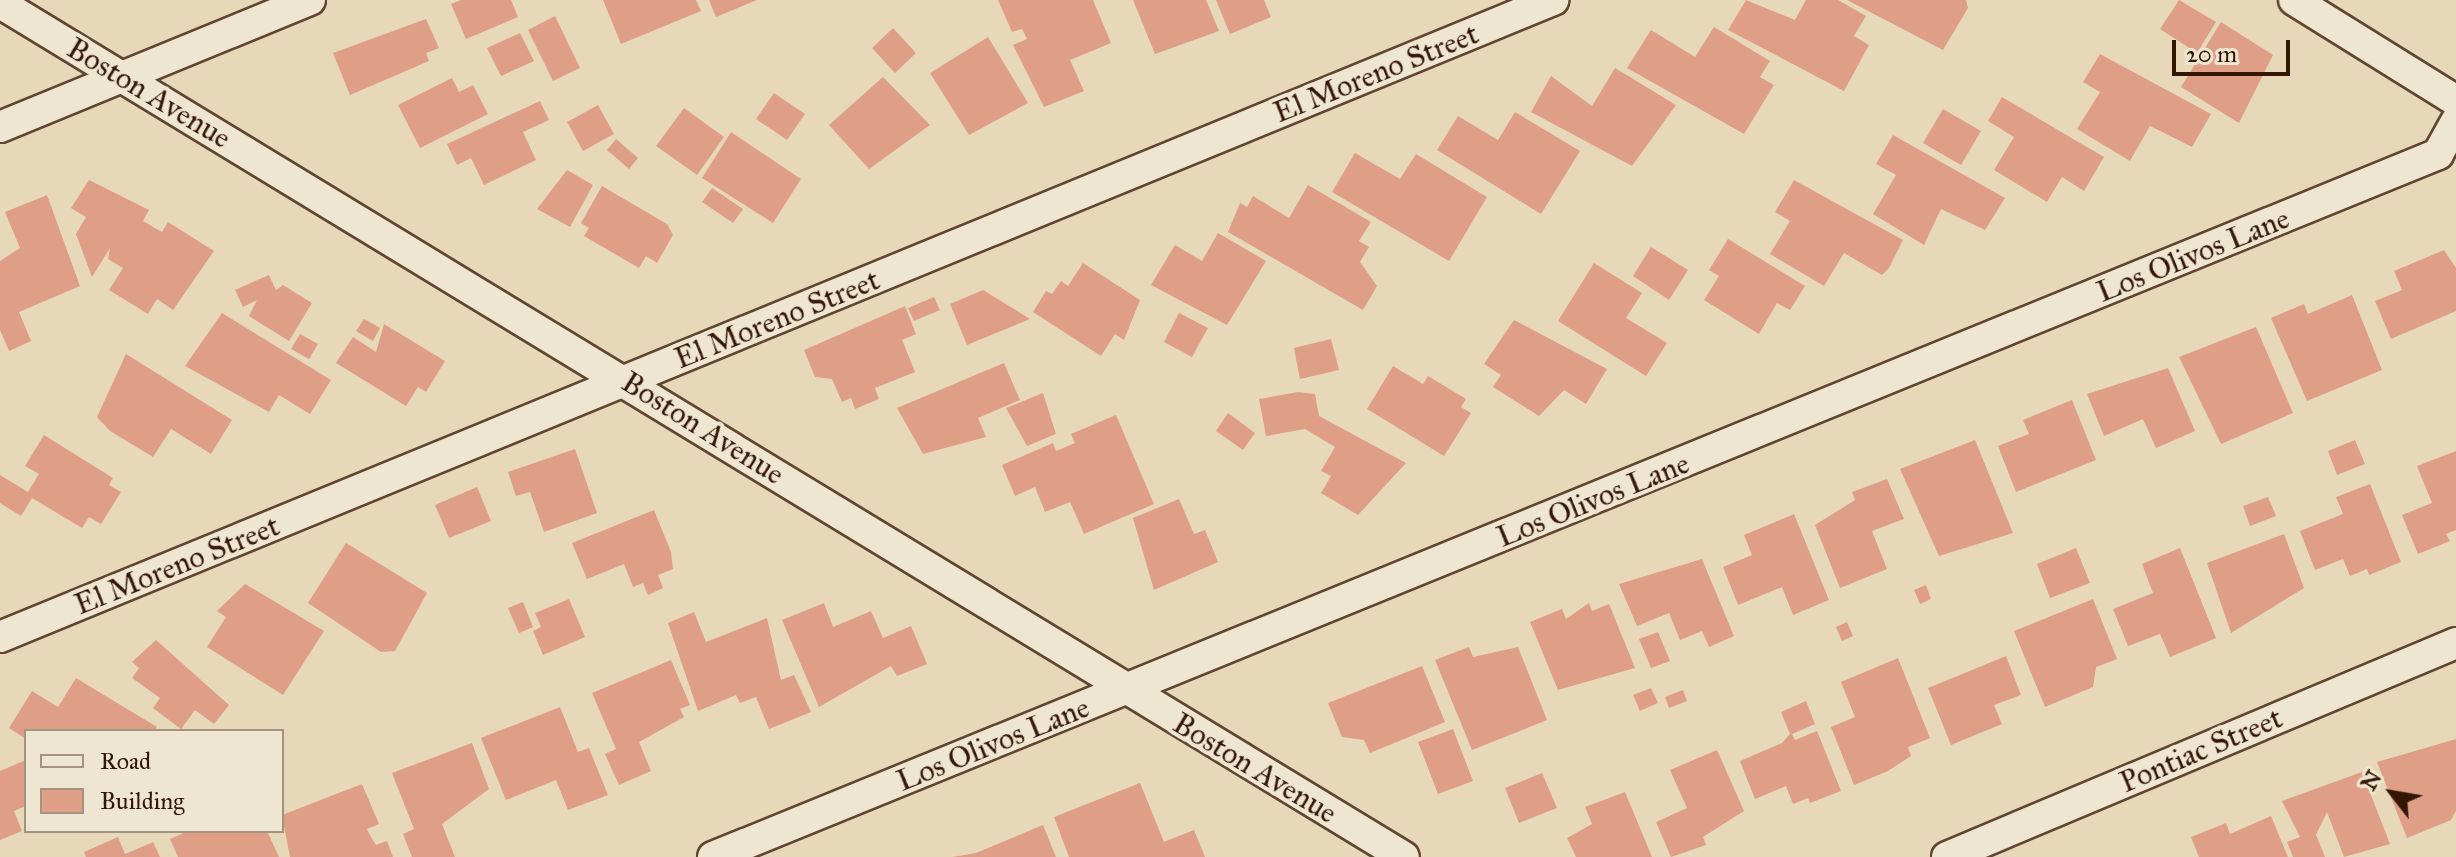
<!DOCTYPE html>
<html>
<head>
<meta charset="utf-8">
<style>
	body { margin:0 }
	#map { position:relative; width:2456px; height:857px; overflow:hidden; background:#e7d8b9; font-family:"IM FELL Great Primer",serif }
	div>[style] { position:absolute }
	.building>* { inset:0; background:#df9f87 }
	.roads { filter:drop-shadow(2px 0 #604631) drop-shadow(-2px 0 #604631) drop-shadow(0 2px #604631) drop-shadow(0 -2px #604631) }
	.minor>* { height:30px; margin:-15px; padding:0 15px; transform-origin:15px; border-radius:15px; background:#efe6d2 }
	span { translate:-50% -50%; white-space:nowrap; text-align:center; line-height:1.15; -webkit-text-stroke:8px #efe6d2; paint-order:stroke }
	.street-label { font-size:30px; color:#331604 }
	.legend { position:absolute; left:24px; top:729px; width:260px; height:104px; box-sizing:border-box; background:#efe6d2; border:2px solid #a49380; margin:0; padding:10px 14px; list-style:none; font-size:24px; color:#331604 }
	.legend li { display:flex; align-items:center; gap:16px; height:40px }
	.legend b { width:40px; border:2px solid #a49380 }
	.north { position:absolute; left:2352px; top:753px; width:80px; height:80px; -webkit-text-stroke:6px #efe6d2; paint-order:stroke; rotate:301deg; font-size:22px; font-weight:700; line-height:32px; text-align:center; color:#331604 }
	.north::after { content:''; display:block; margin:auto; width:28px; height:36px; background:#331604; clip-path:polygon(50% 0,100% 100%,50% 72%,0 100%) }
	.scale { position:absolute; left:2172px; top:40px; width:118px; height:36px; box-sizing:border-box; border:4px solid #331604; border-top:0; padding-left:10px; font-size:24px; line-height:28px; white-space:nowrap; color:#331604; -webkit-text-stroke:6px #efe6d2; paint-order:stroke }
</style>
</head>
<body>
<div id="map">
	<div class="building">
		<div style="clip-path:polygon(461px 0,511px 0,518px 17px,466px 39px,451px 4px)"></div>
		<div style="clip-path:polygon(603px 0,696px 0,701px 11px,621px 44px)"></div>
		<div style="clip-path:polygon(709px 0,757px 0,716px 17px)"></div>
		<div style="clip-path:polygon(998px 0,1093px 0,1111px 43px,1070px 60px,1084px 91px,1044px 107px,1013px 45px,1027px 39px,1022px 29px,1012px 32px)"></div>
		<div style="clip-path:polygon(1133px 0,1206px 0,1219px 31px,1155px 54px)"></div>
		<div style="clip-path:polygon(1216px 0,1264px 0,1271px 17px,1230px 34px)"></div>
		<div style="clip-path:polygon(1746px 0,1795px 20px,1806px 0,1838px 0,1866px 16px,1854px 36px,1869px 45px,1844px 91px,1728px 30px)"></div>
		<div style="clip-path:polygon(1847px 0,1966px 0,1968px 8px,1943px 50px)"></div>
		<div style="clip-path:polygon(2179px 0,2216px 22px,2197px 53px,2160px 29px)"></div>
		<div style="clip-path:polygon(555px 16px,580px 68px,553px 81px,528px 30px)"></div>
		<div style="clip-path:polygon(426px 19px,439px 48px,426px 53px,429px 61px,350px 95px,333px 53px)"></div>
		<div style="clip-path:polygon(2221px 22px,2273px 55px,2239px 123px,2181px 87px)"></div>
		<div style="clip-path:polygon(1714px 27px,1770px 61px,1760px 77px,1774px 85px,1744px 134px,1627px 68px,1651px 30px,1695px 57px)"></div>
		<div style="clip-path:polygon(893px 28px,916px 53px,895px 73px,872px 48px)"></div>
		<div style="clip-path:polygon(520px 33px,534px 61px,501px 76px,487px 48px)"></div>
		<div style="clip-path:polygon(988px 37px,1028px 103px,969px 135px,930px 73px)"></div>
		<div style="clip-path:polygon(2100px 54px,2211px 114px,2192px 147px,2150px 126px,2130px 161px,2077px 129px,2100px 92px,2083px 82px)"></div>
		<div style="clip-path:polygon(1615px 68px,1676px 105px,1632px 166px,1531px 112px,1551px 76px,1592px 106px)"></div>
		<div style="clip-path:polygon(883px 77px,930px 125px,869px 169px,829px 125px)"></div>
		<div style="clip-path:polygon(452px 78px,459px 92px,473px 85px,488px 114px,420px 148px,398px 105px)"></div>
		<div style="clip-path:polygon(774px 93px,805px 114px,787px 140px,756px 119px)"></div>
		<div style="clip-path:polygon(2002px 97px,2104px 157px,2084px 191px,2062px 177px,2047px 202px,1994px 170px,2014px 137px,1988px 121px)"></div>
		<div style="clip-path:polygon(540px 101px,549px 120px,523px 132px,536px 160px,484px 185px,471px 158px,457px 165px,447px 144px)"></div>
		<div style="clip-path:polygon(598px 105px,614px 134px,583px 151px,567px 122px)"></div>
		<div style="clip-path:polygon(684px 108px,724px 137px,697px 175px,656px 146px)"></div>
		<div style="clip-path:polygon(1943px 109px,1981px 131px,1961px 165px,1923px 143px)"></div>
		<div style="clip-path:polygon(1515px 112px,1580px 151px,1541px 214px,1437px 150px,1458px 116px,1498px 140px)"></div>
		<div style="clip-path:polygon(731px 132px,801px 179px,773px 223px,702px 178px)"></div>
		<div style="clip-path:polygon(1893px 135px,2005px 198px,1985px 230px,1941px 209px,1924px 245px,1873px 214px,1896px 175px,1876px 164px)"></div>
		<div style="clip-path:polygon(616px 139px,638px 158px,629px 169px,607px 150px)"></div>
		<div style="clip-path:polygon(1355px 153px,1400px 179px,1416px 154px,1487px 197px,1449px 261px,1332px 192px)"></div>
		<div style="clip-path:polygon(567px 170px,593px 185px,570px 227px,537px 209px)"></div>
		<div style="clip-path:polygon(89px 180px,149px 210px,143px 221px,162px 232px,168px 222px,214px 251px,173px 310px,157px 299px,148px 314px,109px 290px,123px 268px,108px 259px,110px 248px,92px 277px,76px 234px,86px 217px,71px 208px)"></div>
		<div style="clip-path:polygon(1794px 180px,1903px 240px,1889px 268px,1882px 275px,1844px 253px,1824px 286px,1770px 254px,1790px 221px,1775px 212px)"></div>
		<div style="clip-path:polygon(1308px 185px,1371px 222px,1359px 241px,1369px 247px,1360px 262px,1377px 286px,1363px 310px,1228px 232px,1240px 203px,1247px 207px,1253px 196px,1289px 218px)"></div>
		<div style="clip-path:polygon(602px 186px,667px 224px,673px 235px,657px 263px,646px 256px,639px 268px,584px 236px,589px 228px,581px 223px)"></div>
		<div style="clip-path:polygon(712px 188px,743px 209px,733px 223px,702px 202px)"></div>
		<div style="clip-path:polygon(47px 195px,80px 286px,19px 312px,31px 341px,9px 351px,0 330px,0 261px,20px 248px,5px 212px)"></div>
		<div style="clip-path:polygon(1218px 233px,1266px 261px,1227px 325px,1151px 285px,1175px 245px,1202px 261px)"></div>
		<div style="clip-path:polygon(1728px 239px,1805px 286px,1790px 310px,1777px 303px,1759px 334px,1704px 300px,1719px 276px,1709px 270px)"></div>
		<div style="clip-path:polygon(1651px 247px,1688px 270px,1669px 300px,1633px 276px)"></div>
		<div style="clip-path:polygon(2444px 250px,2456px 268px,2456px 311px,2391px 339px,2375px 301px,2402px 290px,2394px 271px)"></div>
		<div style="clip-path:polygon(1083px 263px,1140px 300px,1124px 340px,1115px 334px,1101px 356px,1033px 312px,1046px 291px,1052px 294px,1061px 281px,1068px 286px)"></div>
		<div style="clip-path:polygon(1594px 263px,1642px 293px,1626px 318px,1667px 343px,1646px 376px,1558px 321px)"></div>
		<div style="clip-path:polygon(269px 275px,276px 290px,283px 285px,312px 303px,289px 341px,249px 316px,257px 300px,243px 307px,235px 290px)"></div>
		<div style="clip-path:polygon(983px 290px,1030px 319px,967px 345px,950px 304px)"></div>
		<div style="clip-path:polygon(2352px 295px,2382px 370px,2307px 401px,2271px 318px,2304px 304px,2308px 314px)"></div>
		<div style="clip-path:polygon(934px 297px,940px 310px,914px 321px,908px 308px)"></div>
		<div style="clip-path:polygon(905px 306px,916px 334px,902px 340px,915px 372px,875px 388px,879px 399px,855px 409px,851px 398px,842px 402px,832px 379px,815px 377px,804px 350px)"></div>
		<div style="clip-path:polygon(222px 313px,331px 380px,310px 414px,279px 395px,269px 412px,185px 366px)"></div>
		<div style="clip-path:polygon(1179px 313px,1208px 328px,1192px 357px,1164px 342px)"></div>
		<div style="clip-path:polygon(364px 319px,380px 328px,373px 341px,356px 331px)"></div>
		<div style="clip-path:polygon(1514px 320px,1607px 369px,1586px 404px,1564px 390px,1539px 416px,1493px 387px,1501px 375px,1484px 364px)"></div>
		<div style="clip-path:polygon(384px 324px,445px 361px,426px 392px,418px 387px,406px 406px,336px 363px,353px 337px,376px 352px)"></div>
		<div style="clip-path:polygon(2256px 327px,2293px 413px,2221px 444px,2179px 357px)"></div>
		<div style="clip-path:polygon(300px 334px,318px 344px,309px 359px,291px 349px)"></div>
		<div style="clip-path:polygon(1331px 339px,1339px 370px,1300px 379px,1294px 348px)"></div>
		<div style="clip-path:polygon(126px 354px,232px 420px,211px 454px,171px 429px,153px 457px,110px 431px,97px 417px)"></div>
		<div style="clip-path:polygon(1004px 363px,1020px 400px,978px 418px,986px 437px,923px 454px,897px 408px)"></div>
		<div style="clip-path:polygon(1393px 366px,1423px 384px,1428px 376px,1466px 399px,1461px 407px,1471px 413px,1444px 456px,1367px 409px)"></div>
		<div style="clip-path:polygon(2168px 368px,2195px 431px,2156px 448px,2143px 419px,2104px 436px,2087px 394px)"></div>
		<div style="clip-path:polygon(1298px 392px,1315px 394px,1319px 416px,1406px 463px,1358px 515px,1321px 493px,1331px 476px,1321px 471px,1335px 447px,1305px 429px,1266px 436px,1259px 399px)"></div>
		<div style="clip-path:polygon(1043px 393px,1056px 434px,1027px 446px,1006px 408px)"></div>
		<div style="clip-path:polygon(2072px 400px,2096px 460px,2016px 492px,1998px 446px,2029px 434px,2023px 420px)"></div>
		<div style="clip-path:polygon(1228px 413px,1255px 433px,1243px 450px,1216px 431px)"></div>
		<div style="clip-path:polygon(1116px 415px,1154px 504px,1084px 534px,1070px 502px,1045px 512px,1035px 487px,1015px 496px,1002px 465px,1053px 443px,1056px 451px,1075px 443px,1071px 434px)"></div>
		<div style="clip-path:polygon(44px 435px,113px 478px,109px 485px,121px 492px,101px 524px,89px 517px,82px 528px,32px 498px,21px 516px,0 503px,0 475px,28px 492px,39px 474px,25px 466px)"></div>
		<div style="clip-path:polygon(1975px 440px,2013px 533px,1939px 556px,1900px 469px)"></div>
		<div style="clip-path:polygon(2355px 440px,2365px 464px,2337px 475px,2328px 451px)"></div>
		<div style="clip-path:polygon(575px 449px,597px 513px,544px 532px,530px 492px,516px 496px,508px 472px)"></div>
		<div style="clip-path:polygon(2456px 451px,2456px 530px,2446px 534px,2450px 541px,2418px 554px,2402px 515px,2432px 503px,2417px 466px)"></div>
		<div style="clip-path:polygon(1887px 479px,1904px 519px,1872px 531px,1887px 569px,1840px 588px,1815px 525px,1855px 500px,1852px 492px)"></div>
		<div style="clip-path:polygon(2370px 484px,2401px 562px,2369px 575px,2367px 569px,2350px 576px,2343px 559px,2315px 570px,2300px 531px,2343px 514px,2336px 497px)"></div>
		<div style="clip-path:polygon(477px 487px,491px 521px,449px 538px,435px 505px)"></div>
		<div style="clip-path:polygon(2268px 497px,2276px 516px,2250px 526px,2243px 506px)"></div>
		<div style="clip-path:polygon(1179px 499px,1194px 534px,1205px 530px,1218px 562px,1154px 590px,1133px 518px)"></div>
		<div style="clip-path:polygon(654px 510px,671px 552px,673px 569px,658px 575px,663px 588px,648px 595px,643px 583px,633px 587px,624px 564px,587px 579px,572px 543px)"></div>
		<div style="clip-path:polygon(1794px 514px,1829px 600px,1793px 615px,1782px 587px,1738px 605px,1723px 567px,1752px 555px,1744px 535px)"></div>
		<div style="clip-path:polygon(2284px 534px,2304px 588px,2231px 633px,2207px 563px)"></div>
		<div style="clip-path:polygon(346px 543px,427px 593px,395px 651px,381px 652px,308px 603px)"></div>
		<div style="clip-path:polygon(2076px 548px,2090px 583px,2050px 598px,2037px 564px)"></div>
		<div style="clip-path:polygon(2180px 548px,2216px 638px,2170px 657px,2160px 634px,2128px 646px,2113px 609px,2153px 593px,2142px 564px)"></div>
		<div style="clip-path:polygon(1702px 559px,1734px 636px,1709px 647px,1702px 631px,1680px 640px,1669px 613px,1637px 626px,1619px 584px)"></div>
		<div style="clip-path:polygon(245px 584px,324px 631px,283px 695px,207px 647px,226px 617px,217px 611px)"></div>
		<div style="clip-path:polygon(1926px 585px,1931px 599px,1920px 604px,1914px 590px)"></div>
		<div style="clip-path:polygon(569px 599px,585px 637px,543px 655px,533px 631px,541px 627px,535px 613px)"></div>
		<div style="clip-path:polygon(2093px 599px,2117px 659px,2096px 667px,2093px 687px,2045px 707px,2014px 631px)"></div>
		<div style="clip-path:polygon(523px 602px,533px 627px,519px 633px,508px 608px)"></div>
		<div style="clip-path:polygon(824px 603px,833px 627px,871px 611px,883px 638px,911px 626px,927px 664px,897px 676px,891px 666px,819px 707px,782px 620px)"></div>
		<div style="clip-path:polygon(1589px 603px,1592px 611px,1609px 604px,1635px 668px,1558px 690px,1530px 622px,1562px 609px,1566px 619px)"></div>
		<div style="clip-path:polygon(694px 612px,706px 642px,767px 618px,781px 680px,794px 675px,811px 712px,769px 729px,756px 697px,740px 703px,736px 695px,698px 711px,668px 623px)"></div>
		<div style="clip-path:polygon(1847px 622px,1853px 636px,1842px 641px,1836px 627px)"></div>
		<div style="clip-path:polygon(1658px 632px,1670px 661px,1651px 668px,1639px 639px)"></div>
		<div style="clip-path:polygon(156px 640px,229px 705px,214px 724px,195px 710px,181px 729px,153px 708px,160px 698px,132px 678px,139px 668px,132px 662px)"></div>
		<div style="clip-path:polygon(1469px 647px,1473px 657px,1518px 647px,1547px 720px,1472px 750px,1435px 660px)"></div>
		<div style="clip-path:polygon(2006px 656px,2021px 695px,1994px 705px,2002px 724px,1951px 745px,1928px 688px)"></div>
		<div style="clip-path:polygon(1898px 658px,1930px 738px,1908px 747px,1911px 756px,1888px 771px,1854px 785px,1831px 727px,1855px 717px,1841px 682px)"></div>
		<div style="clip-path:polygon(671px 660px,690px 705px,680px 709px,684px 717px,639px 742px,651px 771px,619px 785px,605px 754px,616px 749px,592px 693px)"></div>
		<div style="clip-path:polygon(1422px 666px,1445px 722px,1370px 753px,1364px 740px,1342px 737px,1328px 703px)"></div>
		<div style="clip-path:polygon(76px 678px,157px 727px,155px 731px,26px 731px,26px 739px,9px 728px,32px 691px,58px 707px)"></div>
		<div style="clip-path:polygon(1651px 688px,1658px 703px,1640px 711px,1633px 695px)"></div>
		<div style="clip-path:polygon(1683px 690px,1687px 701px,1669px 708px,1665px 697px)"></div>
		<div style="clip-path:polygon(1806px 701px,1815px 724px,1792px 734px,1795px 740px,1817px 731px,1841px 791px,1810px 803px,1808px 798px,1793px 804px,1786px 786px,1755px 799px,1740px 761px,1782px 743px,1790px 734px,1781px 712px)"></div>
		<div style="clip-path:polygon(560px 707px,578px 752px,589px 748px,608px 795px,568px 810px,556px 780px,506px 800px,481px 738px)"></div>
		<div style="clip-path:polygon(1453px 729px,1473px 781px,1438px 794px,1418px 742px)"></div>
		<div style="clip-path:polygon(2456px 739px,2456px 811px,2451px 820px,2407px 838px,2377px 762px)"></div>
		<div style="clip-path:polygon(472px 743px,489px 789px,442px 824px,455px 857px,412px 857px,403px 834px,414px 829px,392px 773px)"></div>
		<div style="clip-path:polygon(1717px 750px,1744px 811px,1703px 837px,1706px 845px,1671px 857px,1656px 822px,1687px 808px,1670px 770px)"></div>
		<div style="clip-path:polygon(26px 760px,26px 806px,14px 811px,22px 831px,0 840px,0 771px)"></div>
		<div style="clip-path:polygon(2362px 772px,2390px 844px,2344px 857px,2327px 812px,2316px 835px,2325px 857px,2293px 857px,2287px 842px,2300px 837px,2282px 801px)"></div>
		<div style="clip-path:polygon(1542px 773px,1557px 808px,1519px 823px,1505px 788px)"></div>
		<div style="clip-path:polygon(1140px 783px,1164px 842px,1194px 830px,1205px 857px,1069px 857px,1054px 817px)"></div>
		<div style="clip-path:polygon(362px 784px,379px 824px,367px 829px,370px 835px,376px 845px,387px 841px,393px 857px,290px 857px,282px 815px)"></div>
		<div style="clip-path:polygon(1625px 792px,1652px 857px,1576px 857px,1567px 838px,1592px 824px,1585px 807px)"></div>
		<div style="clip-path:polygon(2271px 816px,2288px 857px,2199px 857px,2191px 837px,2226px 823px,2230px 834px)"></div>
		<div style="clip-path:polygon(1043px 825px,1056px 857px,952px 857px,976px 853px)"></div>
		<div style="clip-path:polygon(188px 831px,267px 831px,279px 857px,178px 857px,170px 839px)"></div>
		<div style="clip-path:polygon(118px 837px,125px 854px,153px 842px,160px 857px,86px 857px,84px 852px)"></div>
	</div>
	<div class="roads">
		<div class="minor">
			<div style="left:2294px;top:0;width:191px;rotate:31.9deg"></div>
			<div style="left:0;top:3px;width:1643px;rotate:31.31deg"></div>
			<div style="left:0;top:127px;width:335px;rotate:-22.3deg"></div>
			<div style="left:0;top:637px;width:1679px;rotate:-22.3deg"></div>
			<div style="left:713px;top:857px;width:1863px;rotate:-22.17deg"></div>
			<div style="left:2438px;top:154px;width:37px;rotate:-61deg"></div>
			<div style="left:1947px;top:857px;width:552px;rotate:-22.8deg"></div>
		</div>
	</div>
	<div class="street-label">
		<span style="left:1376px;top:73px;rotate:-22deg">El Moreno Street</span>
		<span style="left:149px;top:93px;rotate:31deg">Boston Avenue</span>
		<span style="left:2193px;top:255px;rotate:-22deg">Los Olivos Lane</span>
		<span style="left:777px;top:319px;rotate:-22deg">El Moreno Street</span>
		<span style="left:703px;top:428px;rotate:32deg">Boston Avenue</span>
		<span style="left:1593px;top:500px;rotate:-22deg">Los Olivos Lane</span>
		<span style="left:177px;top:565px;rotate:-22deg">El Moreno Street</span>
		<span style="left:993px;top:744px;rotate:-22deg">Los Olivos Lane</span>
		<span style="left:2201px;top:750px;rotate:-23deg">Pontiac Street</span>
		<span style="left:1255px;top:768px;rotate:31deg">Boston Avenue</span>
	</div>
	<ul class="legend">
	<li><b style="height:10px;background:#efe6d2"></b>Road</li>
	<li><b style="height:22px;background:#df9f87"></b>Building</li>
	</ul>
	<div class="north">N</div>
	<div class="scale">20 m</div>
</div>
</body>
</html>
